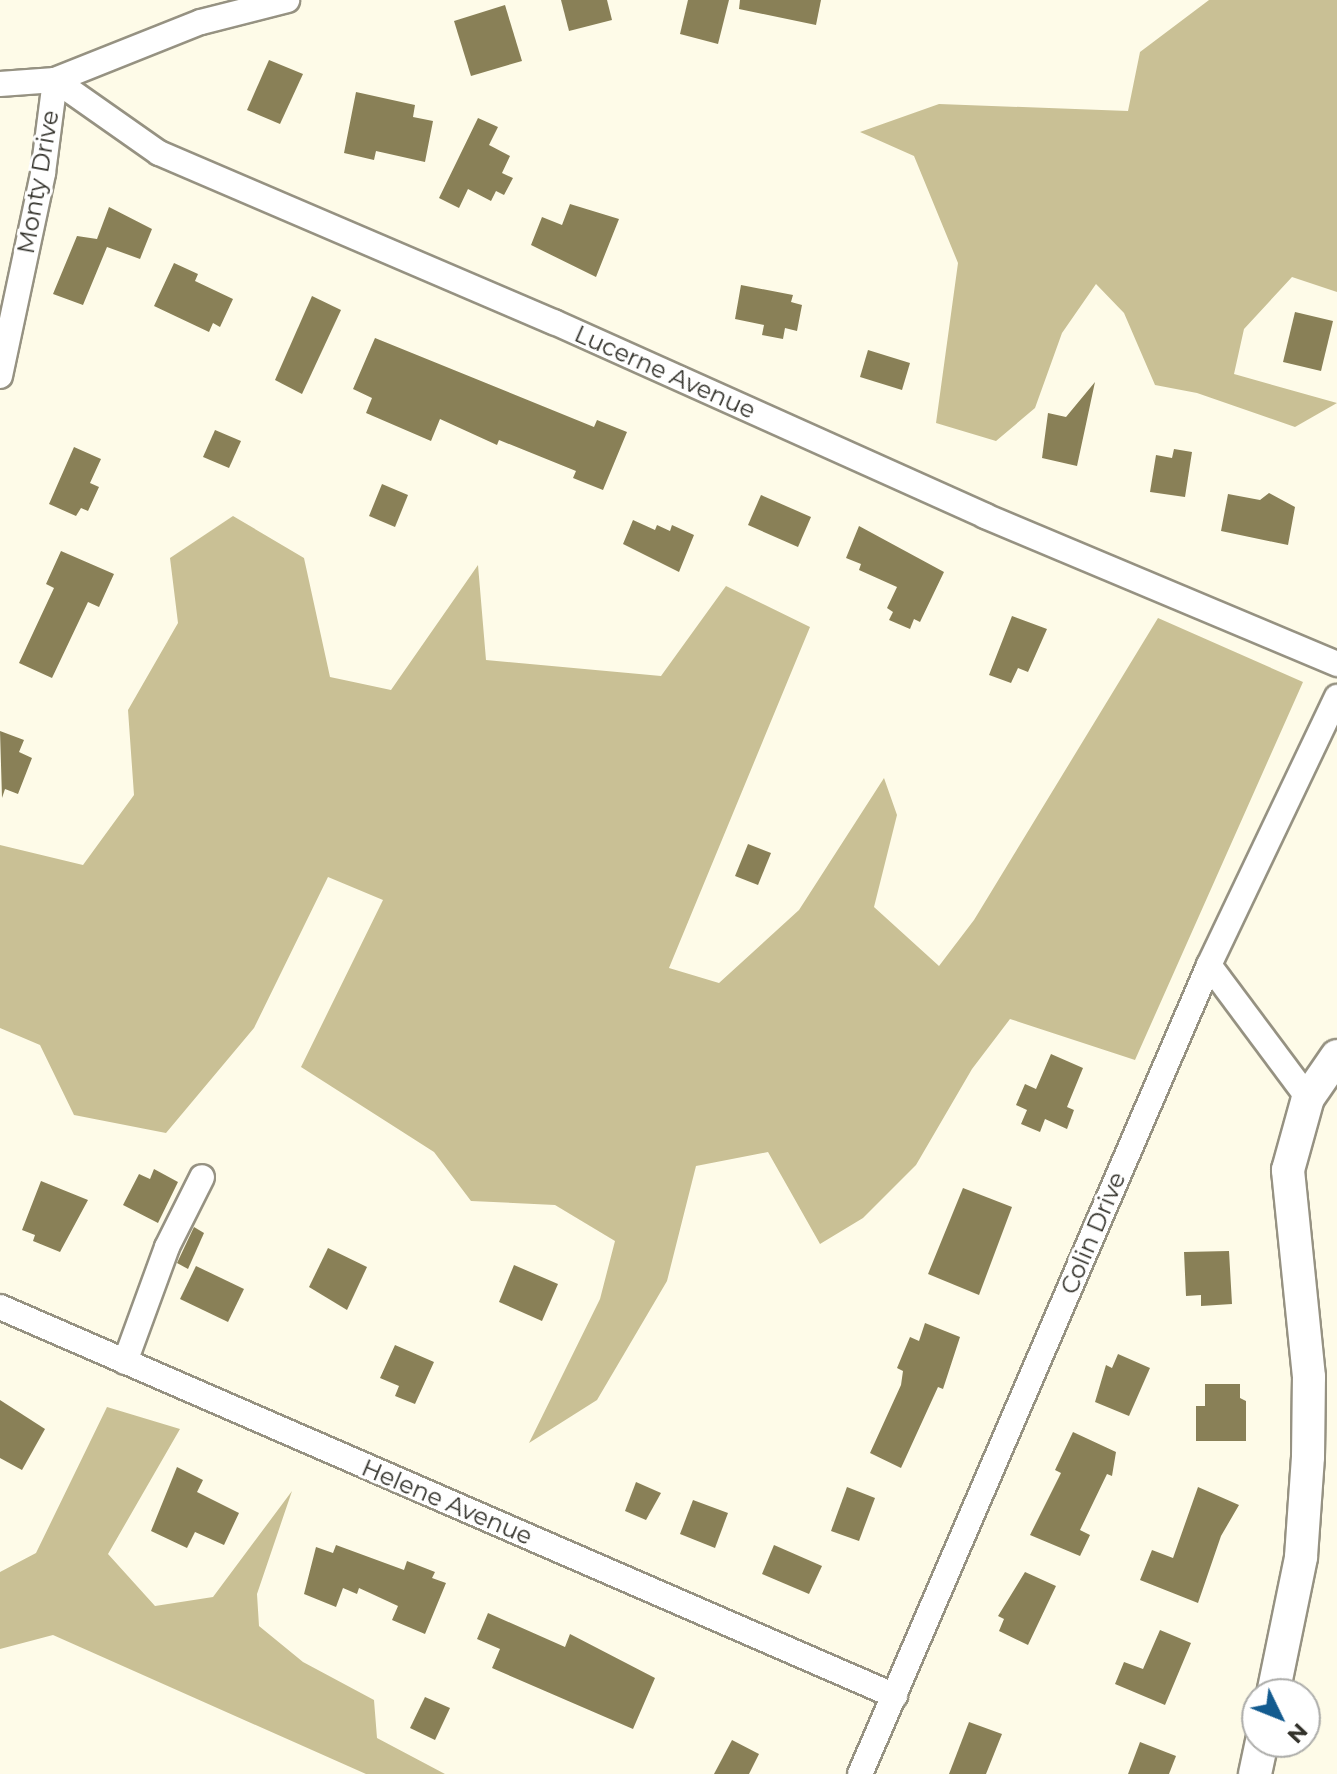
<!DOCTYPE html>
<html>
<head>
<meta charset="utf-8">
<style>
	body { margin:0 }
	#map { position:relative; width:1337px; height:1774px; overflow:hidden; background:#fefbe8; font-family:Montserrat,sans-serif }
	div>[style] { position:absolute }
	.forest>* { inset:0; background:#c9c095 }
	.building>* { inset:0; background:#898057 }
	.roads { filter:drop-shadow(2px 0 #969282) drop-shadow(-2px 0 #969282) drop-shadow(0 2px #969282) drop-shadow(0 -2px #969282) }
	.minor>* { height:24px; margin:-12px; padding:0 12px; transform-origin:12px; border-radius:12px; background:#fff }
	.major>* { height:32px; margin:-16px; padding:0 16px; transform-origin:16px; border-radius:16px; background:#fff }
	span { translate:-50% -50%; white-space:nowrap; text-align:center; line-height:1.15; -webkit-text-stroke:6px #fff; paint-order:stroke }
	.street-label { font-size:24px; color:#33322b }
	.north { position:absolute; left:1241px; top:1678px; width:80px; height:80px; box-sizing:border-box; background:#fff; border:2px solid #adadaa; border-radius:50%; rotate:133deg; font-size:22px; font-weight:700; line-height:32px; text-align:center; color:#33322b }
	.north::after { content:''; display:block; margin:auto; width:28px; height:36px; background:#135b8f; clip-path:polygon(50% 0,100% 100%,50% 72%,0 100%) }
</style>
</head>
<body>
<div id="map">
	<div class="forest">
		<div style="clip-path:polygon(1209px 0,1337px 0,1337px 292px,1292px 277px,1244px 329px,1234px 374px,1337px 403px,1295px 427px,1197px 393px,1155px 385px,1124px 313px,1096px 284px,1062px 333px,1035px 408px,996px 441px,936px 423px,958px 263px,914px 156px,860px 132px,939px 104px,1128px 111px,1140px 52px)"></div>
		<div style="clip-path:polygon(233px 516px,304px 558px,330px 677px,391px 690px,478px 565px,486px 660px,661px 676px,726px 586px,810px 627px,669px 968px,719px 983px,799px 910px,884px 778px,897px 815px,874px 907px,939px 966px,974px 920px,1158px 618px,1303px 682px,1135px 1060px,1010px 1019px,972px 1069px,916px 1165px,863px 1218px,820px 1244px,768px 1152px,696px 1166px,667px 1281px,597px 1400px,529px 1443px,600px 1299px,615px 1241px,555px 1205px,471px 1201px,434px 1152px,301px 1067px,383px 900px,328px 877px,254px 1028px,166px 1133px,74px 1115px,40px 1045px,0 1028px,0 845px,83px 865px,134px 795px,128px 710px,178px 623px,170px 558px)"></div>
		<div style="clip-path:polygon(107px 1407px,180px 1429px,108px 1554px,155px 1606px,213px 1597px,292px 1491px,257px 1594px,259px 1626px,303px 1662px,374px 1700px,377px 1738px,445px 1774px,366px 1774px,53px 1635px,0 1649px,0 1572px,36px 1553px)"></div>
	</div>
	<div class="building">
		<div style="clip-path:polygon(561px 0,607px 0,612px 20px,569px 31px)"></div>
		<div style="clip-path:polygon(688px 0,729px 0,718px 44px,680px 34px)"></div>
		<div style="clip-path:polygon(740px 0,821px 0,816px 25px,739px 9px)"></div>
		<div style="clip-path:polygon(505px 5px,522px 61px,471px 76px,454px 21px)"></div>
		<div style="clip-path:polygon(269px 60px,303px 74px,280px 124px,247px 110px)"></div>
		<div style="clip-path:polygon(356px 92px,415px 105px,413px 117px,433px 121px,425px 162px,376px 151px,374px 160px,344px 153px)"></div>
		<div style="clip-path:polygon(478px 118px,498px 127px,489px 145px,510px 156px,502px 173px,513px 178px,504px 195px,496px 191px,491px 201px,468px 189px,459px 208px,439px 198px)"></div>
		<div style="clip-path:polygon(570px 204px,619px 219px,596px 277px,531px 245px,542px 217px,562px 225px)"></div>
		<div style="clip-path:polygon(109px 207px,152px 229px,140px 259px,107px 247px,83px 305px,53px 294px,77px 236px,97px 239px)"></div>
		<div style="clip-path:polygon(174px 263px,198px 274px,195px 281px,233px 299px,220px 327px,213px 323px,209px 332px,154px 306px)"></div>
		<div style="clip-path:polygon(741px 285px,793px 295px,791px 302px,802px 305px,797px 331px,785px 328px,783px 339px,762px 335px,764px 325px,735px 319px)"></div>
		<div style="clip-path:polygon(312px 296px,341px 310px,302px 394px,275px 380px)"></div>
		<div style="clip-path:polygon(1295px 312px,1333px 321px,1321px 371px,1283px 362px)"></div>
		<div style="clip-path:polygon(375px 338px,594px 427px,597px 420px,627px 432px,603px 490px,573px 478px,576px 471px,499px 440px,497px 445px,440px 419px,431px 441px,366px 413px,372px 398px,353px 389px)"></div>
		<div style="clip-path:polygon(868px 350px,910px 363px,902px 390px,860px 377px)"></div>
		<div style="clip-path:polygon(1095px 382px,1077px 466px,1042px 458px,1048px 413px,1066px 417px)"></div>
		<div style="clip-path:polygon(215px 430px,241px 441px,229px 468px,203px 457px)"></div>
		<div style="clip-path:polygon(74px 447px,101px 459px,90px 483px,99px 487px,88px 511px,81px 508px,76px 516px,49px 504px)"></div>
		<div style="clip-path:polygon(1174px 449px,1192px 452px,1185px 497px,1150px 492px,1156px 455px,1172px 458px)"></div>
		<div style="clip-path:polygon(382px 484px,408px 495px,395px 527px,369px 516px)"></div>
		<div style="clip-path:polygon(1269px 493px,1295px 507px,1288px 545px,1221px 531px,1228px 494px,1260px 500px)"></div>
		<div style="clip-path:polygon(761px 495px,811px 517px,798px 547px,748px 525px)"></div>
		<div style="clip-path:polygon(633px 520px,655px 530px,657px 525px,670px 531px,672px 525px,694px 535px,679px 572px,623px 544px)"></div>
		<div style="clip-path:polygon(859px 526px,944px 572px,920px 622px,914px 619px,910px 629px,889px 620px,893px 612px,887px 608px,897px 587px,859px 570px,861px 564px,846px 558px)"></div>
		<div style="clip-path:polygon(61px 551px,114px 574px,99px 607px,88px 602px,52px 678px,19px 663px,54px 588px,46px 584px)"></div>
		<div style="clip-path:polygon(1012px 616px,1047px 629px,1028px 672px,1018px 668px,1011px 683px,989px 675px)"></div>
		<div style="clip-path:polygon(0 731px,24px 740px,19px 752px,32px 758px,18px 794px,5px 789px,2px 798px)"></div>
		<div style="clip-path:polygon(748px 844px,771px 853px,758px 885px,735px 876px)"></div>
		<div style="clip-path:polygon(1051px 1054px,1083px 1068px,1067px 1107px,1074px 1110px,1067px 1129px,1045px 1119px,1040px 1132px,1021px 1124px,1027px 1110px,1016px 1105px,1025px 1084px,1036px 1089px)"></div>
		<div style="clip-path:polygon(154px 1169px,178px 1182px,158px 1223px,123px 1205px,139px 1174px,150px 1179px)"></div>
		<div style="clip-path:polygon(41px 1181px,88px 1200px,60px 1252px,33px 1241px,35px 1235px,22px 1230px)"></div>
		<div style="clip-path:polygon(963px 1188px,1012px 1207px,979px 1295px,928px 1274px)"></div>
		<div style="clip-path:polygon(194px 1227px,204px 1233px,188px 1269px,177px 1263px)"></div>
		<div style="clip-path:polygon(328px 1248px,367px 1267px,347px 1310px,309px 1287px)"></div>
		<div style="clip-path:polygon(1229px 1251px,1232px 1304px,1201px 1306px,1201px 1295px,1186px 1296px,1184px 1252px)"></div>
		<div style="clip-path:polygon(514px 1265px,558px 1284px,542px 1321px,499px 1302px)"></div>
		<div style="clip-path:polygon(196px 1266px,244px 1289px,228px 1322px,180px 1299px)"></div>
		<div style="clip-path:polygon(925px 1323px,960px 1337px,943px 1389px,938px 1387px,901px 1468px,870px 1453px,901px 1385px,903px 1371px,897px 1368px,910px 1337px,919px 1341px)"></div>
		<div style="clip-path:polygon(395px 1345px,434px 1362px,415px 1404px,395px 1396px,399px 1386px,380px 1378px)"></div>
		<div style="clip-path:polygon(1118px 1354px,1150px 1368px,1129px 1416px,1095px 1402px,1106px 1365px,1112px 1368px)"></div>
		<div style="clip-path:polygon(1205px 1384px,1240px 1384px,1240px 1398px,1246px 1401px,1246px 1441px,1196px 1441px,1196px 1406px,1205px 1406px)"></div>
		<div style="clip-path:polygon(0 1400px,45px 1429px,22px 1470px,0 1458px)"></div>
		<div style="clip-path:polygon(1073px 1432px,1116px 1452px,1112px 1476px,1107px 1474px,1080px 1530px,1090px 1535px,1080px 1556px,1030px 1535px,1061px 1473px,1055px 1470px)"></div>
		<div style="clip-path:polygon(177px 1467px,203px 1480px,197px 1492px,239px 1513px,224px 1545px,195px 1532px,187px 1548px,151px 1531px)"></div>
		<div style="clip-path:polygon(636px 1482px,661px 1493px,646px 1520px,625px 1511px)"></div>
		<div style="clip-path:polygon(847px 1487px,875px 1498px,859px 1541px,831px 1531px)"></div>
		<div style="clip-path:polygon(1198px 1487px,1239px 1505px,1221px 1536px,1198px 1603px,1140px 1580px,1152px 1550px,1173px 1558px)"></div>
		<div style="clip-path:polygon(693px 1500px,728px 1513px,715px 1548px,680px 1534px)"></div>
		<div style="clip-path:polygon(336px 1545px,404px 1570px,407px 1561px,435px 1572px,432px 1578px,446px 1583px,425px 1634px,392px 1620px,398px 1606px,359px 1588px,357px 1594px,343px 1588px,336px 1607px,304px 1594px,316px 1547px,333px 1553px)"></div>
		<div style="clip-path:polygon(774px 1545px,822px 1566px,809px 1594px,762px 1574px)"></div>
		<div style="clip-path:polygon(1025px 1572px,1056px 1586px,1028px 1645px,999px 1631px,1004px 1619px,998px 1616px)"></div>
		<div style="clip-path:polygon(488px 1613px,565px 1647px,570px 1634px,655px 1678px,633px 1729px,492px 1668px,500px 1649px,477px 1639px)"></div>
		<div style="clip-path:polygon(1160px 1630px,1191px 1643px,1165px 1705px,1115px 1684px,1124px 1662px,1143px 1669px)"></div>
		<div style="clip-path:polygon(425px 1697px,450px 1708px,435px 1740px,410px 1728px)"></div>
		<div style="clip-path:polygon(969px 1722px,1002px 1734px,986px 1774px,949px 1774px)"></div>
		<div style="clip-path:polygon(732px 1740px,759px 1754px,749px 1774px,714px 1774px)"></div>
		<div style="clip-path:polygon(1140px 1742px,1176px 1756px,1169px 1774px,1128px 1774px)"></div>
	</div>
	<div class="roads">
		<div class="minor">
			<div style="left:0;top:84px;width:55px;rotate:-4.2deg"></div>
			<div style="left:55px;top:80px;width:127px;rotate:35.1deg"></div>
			<div style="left:159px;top:153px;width:430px;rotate:23.2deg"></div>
			<div style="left:554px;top:322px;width:473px;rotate:24.2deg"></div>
			<div style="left:985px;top:516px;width:382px;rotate:22.8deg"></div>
			<div style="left:0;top:376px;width:208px;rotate:-78deg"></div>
			<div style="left:43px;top:173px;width:94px;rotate:-82.6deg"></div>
			<div style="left:55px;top:80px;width:157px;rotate:-21.7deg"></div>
			<div style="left:201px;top:22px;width:89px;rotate:-14.3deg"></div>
			<div style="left:1209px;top:965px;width:166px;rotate:53.3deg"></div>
			<div style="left:0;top:1307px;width:976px;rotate:23.49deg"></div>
			<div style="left:125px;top:1362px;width:122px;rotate:-69.9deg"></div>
			<div style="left:167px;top:1247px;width:78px;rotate:-63.4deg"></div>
			<div style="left:860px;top:1774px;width:881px;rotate:-66.66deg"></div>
			<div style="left:1209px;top:965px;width:297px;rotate:-64.5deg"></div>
		</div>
		<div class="major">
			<div style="left:1273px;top:1694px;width:140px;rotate:-78.4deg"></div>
			<div style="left:1301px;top:1557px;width:100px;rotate:-86deg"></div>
			<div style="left:1308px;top:1457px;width:80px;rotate:-89.3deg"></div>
			<div style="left:1309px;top:1377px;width:208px;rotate:-95.8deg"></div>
			<div style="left:1288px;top:1170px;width:75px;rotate:-74.5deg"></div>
			<div style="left:1308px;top:1098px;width:51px;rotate:-55.4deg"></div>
			<div style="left:1255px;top:1774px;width:33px;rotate:-78deg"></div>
		</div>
	</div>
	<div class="street-label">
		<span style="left:38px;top:182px;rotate:-80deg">Monty Drive</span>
		<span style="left:665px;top:372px;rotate:24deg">Lucerne Avenue</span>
		<span style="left:1093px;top:1233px;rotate:-67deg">Colin Drive</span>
		<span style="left:447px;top:1502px;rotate:23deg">Helene Avenue</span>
	</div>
	<div class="north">N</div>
</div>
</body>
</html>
